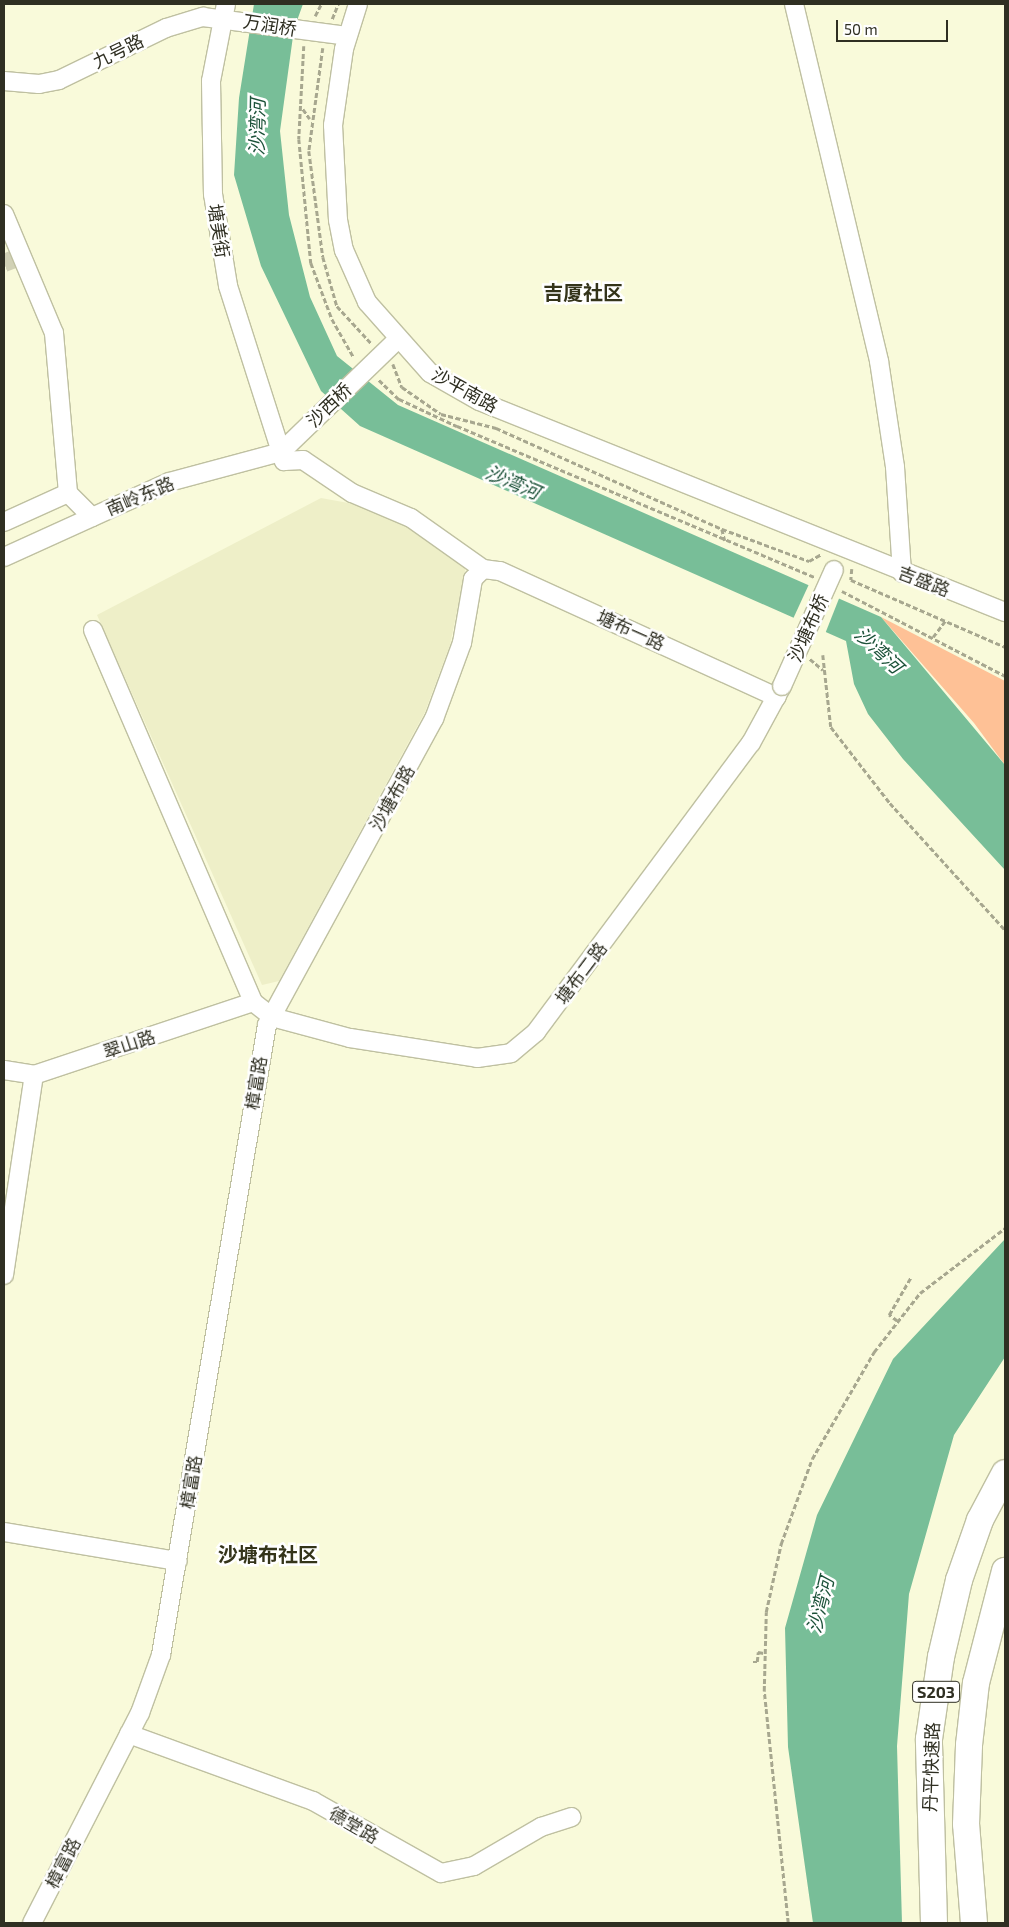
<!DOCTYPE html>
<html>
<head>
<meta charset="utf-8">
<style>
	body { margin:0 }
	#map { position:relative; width:1009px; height:1927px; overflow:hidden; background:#f9fada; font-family:"Exo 2","Noto Sans SC",sans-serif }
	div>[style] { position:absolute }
	.built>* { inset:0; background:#eeefc8 }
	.green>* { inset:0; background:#fec196 }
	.water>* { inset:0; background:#78be98 }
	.pier>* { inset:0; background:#f9fada }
	.minor-tunnel>* { height:18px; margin-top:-9px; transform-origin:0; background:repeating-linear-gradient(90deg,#d1d1b5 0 18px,transparent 0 27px) }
	.path>* { height:2.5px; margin-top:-1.25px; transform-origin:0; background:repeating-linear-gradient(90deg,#a7a78f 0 5px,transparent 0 7.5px) }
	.roads { filter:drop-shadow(1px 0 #bfc0a1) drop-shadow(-1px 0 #bfc0a1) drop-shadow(0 1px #bfc0a1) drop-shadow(0 -1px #bfc0a1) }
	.minor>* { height:18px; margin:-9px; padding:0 9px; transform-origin:9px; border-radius:9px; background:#fff }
	.highway>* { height:26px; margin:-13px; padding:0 13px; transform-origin:13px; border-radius:13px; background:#fff }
	.bridges { filter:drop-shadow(1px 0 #bfc0a1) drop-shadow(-1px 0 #bfc0a1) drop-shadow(0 1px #bfc0a1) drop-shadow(0 -1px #bfc0a1) }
	.minor-bridge>* { height:18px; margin:-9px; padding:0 9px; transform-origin:9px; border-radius:9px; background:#fff }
	.highway-bridge>* { height:26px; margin:-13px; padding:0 13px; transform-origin:13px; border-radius:13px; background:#fff }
	span { translate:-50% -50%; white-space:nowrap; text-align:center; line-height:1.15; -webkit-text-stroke:5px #fff; paint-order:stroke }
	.shield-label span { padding:1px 4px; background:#fff; border:1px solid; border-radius:4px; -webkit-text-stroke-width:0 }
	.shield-label { font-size:16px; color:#2f2f22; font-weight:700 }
	.street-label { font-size:18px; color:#2f2f22 }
	.water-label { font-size:19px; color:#1c5239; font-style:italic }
	.quarter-label { font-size:20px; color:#34341a; font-weight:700 }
	.frame { position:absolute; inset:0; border:5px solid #2f2f22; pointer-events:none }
	.scale { position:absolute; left:836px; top:20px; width:112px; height:22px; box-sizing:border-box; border:2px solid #2f2f22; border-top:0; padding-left:6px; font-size:15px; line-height:18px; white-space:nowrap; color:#2f2f22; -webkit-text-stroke:4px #fff; paint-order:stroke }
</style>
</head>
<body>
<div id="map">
	<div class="built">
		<div style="clip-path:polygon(321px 498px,365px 506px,411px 526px,466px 564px,464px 577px,450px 645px,425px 712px,279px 981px,262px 985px,97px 615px)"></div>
	</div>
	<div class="green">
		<div style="clip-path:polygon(881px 617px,1005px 681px,1005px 765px,974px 723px)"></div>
	</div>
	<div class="water">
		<div style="clip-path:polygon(254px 4px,303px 4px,294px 29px,280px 131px,289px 215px,310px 297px,337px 356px,398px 405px,881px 617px,1005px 765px,1005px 870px,903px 759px,868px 714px,854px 684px,846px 641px,360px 426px,321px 391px,261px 266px,234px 175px,239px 98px)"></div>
		<div style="clip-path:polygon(1005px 1239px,1005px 1357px,954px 1435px,909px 1594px,897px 1746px,902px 1923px,813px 1923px,788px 1747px,785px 1628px,817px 1515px,893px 1359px)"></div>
	</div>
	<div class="pier">
		<div style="clip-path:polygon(810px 582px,840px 596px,825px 634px,793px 619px)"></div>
	</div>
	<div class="minor-tunnel">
		<div style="left:4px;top:263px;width:14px;rotate:-21deg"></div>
	</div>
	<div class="path">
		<div style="left:315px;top:16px;width:13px;rotate:-63deg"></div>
		<div style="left:332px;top:19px;width:16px;rotate:-68deg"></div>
		<div style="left:304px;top:46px;width:93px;rotate:93.1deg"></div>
		<div style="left:299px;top:139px;width:125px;rotate:84.5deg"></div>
		<div style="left:311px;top:263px;width:60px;rotate:69.4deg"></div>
		<div style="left:332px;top:319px;width:43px;rotate:60.4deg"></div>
		<div style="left:323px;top:48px;width:104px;rotate:97.7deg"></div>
		<div style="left:309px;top:151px;width:107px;rotate:82.5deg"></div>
		<div style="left:323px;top:257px;width:51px;rotate:74.1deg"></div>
		<div style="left:337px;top:306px;width:50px;rotate:47.4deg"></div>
		<div style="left:303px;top:109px;width:12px;rotate:55deg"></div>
		<div style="left:393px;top:364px;width:25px;rotate:69deg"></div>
		<div style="left:402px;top:387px;width:47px;rotate:34.7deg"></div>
		<div style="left:441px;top:414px;width:57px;rotate:14.3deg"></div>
		<div style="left:496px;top:428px;width:248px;rotate:24.1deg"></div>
		<div style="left:722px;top:529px;width:93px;rotate:20.2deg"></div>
		<div style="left:809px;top:561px;width:13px;rotate:-29deg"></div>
		<div style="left:379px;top:380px;width:28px;rotate:44deg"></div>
		<div style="left:399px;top:399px;width:64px;rotate:25deg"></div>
		<div style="left:457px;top:426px;width:389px;rotate:22.9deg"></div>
		<div style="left:722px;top:529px;width:12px;rotate:76deg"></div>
		<div style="left:852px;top:569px;width:11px;rotate:95deg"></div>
		<div style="left:851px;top:580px;width:168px;rotate:23.5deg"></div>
		<div style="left:842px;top:591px;width:184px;rotate:27.5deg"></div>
		<div style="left:933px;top:637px;width:21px;rotate:-53deg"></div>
		<div style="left:823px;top:655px;width:72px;rotate:83.7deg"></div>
		<div style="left:831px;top:727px;width:96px;rotate:52.2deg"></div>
		<div style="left:890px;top:803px;width:171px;rotate:47.8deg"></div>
		<div style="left:810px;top:659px;width:17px;rotate:40deg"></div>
		<div style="left:897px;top:1321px;width:10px;rotate:-143deg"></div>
		<div style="left:889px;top:1315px;width:44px;rotate:-59.9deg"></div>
		<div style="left:753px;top:1662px;width:4px"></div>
		<div style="left:757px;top:1662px;width:10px;rotate:-84deg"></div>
		<div style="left:758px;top:1652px;width:6px;rotate:9deg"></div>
		<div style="left:788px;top:1923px;width:233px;rotate:-95.9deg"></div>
		<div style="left:764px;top:1691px;width:79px;rotate:-88.5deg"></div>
		<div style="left:766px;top:1612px;width:70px;rotate:-77.6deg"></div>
		<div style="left:781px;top:1544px;width:90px;rotate:-70deg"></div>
		<div style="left:812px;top:1459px;width:124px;rotate:-59.9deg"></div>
		<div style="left:874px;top:1352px;width:75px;rotate:-52.1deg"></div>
		<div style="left:920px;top:1293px;width:107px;rotate:-37.4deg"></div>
	</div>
	<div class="roads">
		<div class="minor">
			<div style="left:226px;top:4px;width:78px;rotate:101deg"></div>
			<div style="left:211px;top:81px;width:113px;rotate:89deg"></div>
			<div style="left:213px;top:194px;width:93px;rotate:80.7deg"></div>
			<div style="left:228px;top:286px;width:184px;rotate:72.3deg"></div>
			<div style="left:284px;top:461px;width:19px;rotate:-3deg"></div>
			<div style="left:303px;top:460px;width:59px;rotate:34deg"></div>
			<div style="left:352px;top:493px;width:64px;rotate:23deg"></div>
			<div style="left:411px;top:518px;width:88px;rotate:35.3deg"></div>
			<div style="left:358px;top:4px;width:47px;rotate:107.3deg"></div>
			<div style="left:344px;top:49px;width:77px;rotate:98.2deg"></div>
			<div style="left:333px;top:125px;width:95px;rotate:87deg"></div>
			<div style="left:338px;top:220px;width:31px;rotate:79deg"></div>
			<div style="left:344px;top:250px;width:57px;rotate:66.1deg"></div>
			<div style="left:367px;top:302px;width:95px;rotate:48.4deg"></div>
			<div style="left:430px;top:373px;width:56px;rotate:29.7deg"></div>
			<div style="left:479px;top:401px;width:567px;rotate:21.86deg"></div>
			<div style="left:794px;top:4px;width:367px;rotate:76.6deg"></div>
			<div style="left:879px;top:361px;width:107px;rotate:81.4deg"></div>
			<div style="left:895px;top:467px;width:106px;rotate:86.2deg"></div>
			<div style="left:4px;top:81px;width:35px;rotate:5deg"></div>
			<div style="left:39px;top:84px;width:20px;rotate:-11deg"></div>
			<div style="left:59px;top:80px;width:119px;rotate:-25.9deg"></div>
			<div style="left:166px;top:28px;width:39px;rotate:-17deg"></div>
			<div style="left:203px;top:17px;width:145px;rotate:7.5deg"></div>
			<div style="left:4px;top:214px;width:129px;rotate:67.2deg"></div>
			<div style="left:54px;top:333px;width:161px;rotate:85deg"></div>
			<div style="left:68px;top:493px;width:70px;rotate:155.6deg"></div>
			<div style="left:68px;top:493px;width:34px;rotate:45deg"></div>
			<div style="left:4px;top:557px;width:181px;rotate:-24.4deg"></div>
			<div style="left:169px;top:482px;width:116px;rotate:-15deg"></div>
			<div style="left:281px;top:452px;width:163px;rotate:-44deg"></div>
			<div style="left:483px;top:569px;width:17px;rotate:7deg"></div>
			<div style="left:500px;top:571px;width:304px;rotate:24.5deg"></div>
			<div style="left:93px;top:630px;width:405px;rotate:66.7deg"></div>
			<div style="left:253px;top:1002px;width:24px;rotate:38deg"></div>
			<div style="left:272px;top:1017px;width:81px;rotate:15.1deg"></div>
			<div style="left:350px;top:1038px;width:129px;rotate:8.9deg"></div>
			<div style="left:477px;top:1058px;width:34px;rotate:-8deg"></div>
			<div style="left:511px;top:1053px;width:33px;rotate:-40deg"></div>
			<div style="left:536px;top:1032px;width:360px;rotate:-53.4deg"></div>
			<div style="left:751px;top:743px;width:65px;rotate:-61.5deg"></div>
			<div style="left:4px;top:1070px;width:30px;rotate:9deg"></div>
			<div style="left:34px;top:1075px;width:231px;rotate:-18.4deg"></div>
			<div style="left:4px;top:1275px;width:202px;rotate:-81.5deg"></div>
			<div style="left:4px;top:1532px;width:176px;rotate:9.5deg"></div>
			<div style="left:129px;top:1734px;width:196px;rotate:20deg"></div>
			<div style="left:313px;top:1801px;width:147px;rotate:29.4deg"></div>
			<div style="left:441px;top:1873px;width:34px;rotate:-12deg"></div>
			<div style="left:474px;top:1866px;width:78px;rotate:-30.2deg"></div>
			<div style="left:541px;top:1827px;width:32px;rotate:-18deg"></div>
			<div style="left:32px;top:1923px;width:236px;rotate:-62.8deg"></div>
			<div style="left:140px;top:1713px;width:62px;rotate:-70.1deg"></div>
			<div style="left:161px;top:1655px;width:639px;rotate:-80.45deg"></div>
			<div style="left:267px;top:1025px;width:349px;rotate:-61.4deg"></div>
			<div style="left:434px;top:719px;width:81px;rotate:-69.8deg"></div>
			<div style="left:462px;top:643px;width:65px;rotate:-80.2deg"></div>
			<div style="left:473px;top:579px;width:14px;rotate:-45deg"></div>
		</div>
		<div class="highway">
			<div style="left:934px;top:1923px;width:184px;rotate:-91.6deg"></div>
			<div style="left:929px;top:1739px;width:83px;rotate:-81.7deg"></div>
			<div style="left:941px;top:1657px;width:79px;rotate:-76.8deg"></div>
			<div style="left:959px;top:1580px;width:64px;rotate:-70.7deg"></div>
			<div style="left:980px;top:1520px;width:53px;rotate:-62deg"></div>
		</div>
	</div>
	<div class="bridges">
		<div class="minor-bridge">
			<div style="left:782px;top:686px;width:127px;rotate:-65.9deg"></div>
		</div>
		<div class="highway-bridge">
			<div style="left:974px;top:1923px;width:99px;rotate:-94.6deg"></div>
			<div style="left:966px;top:1824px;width:79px;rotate:-87.8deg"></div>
			<div style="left:969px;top:1745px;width:62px;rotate:-83.6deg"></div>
			<div style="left:976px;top:1683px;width:116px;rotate:-75.5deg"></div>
		</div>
	</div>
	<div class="shield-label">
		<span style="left:936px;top:1692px">S203</span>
	</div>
	<div class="street-label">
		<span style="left:270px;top:25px;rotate:9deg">万润桥</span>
		<span style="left:118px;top:51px;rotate:-26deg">九号路</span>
		<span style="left:219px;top:231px;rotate:81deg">塘美街</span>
		<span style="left:465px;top:390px;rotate:29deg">沙平南路</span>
		<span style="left:329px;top:405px;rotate:-44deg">沙西桥</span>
		<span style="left:140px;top:496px;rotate:-23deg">南岭东路</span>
		<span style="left:924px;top:581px;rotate:21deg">吉盛路</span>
		<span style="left:808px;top:628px;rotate:-66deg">沙塘布桥</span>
		<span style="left:631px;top:630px;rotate:24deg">塘布一路</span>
		<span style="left:392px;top:798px;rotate:-61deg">沙塘布路</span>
		<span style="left:581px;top:973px;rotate:-53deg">塘布二路</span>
		<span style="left:129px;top:1044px;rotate:-18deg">翠山路</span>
		<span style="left:256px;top:1083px;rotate:-81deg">樟富路</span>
		<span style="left:191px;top:1482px;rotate:-81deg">樟富路</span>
		<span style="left:931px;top:1767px;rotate:-88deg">丹平快速路</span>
		<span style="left:354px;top:1825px;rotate:30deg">德堂路</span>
		<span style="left:63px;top:1863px;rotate:-63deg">樟富路</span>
	</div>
	<div class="water-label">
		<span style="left:257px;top:127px;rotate:-89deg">沙湾河</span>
		<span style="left:513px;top:482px;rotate:23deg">沙湾河</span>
		<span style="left:879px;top:650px;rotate:43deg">沙湾河</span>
		<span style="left:820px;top:1605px;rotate:-76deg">沙湾河</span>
	</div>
	<div class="quarter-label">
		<span style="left:583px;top:292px">吉厦社区</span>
		<span style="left:268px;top:1554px">沙塘布社区</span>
	</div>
	<div class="frame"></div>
	<div class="scale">50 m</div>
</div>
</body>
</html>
